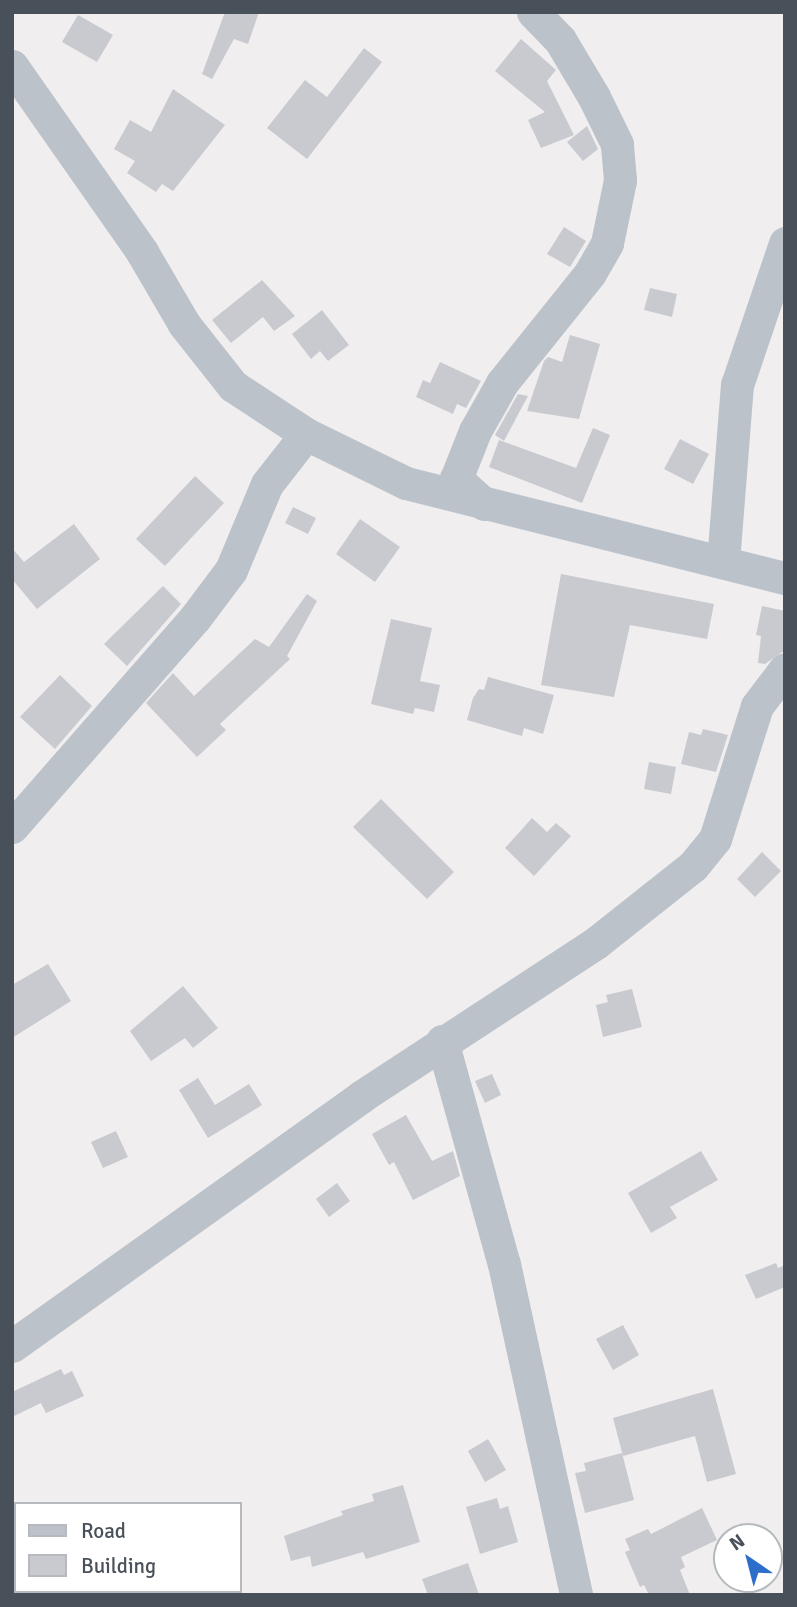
<!DOCTYPE html>
<html>
<head>
<meta charset="utf-8">
<style>
	body { margin:0 }
	#map { position:relative; width:797px; height:1607px; overflow:hidden; background:#f0eeee; font-family:Signika,sans-serif }
	div>[style] { position:absolute }
	.building>* { inset:0; background:#c9cad0 }
	.minor>* { height:33px; margin:-16.5px; padding:0 16.5px; transform-origin:16.5px; border-radius:16.5px; background:#bbc2c9 }
	span { translate:-50% -50%; white-space:nowrap; text-align:center; line-height:1.15; -webkit-text-stroke:6px #fff; paint-order:stroke }
	.frame { position:absolute; inset:0; border:14px solid #485059; pointer-events:none }
	.legend { position:absolute; left:14px; top:1502px; width:228px; height:91px; box-sizing:border-box; background:#fff; border:2px solid #b6b9bd; margin:0; padding:9px 12px; list-style:none; font-size:21px; color:#485059 }
	.legend li { display:flex; align-items:center; gap:14px; height:35px }
	.legend b { width:35px; border:2px solid #b6b9bd }
	.north { position:absolute; left:713px; top:1523px; width:70px; height:70px; box-sizing:border-box; background:#fff; border:2px solid #b6b9bd; border-radius:50%; rotate:325deg; font-size:19px; font-weight:700; line-height:28px; text-align:center; color:#485059 }
	.north::after { content:''; display:block; margin:auto; width:24px; height:32px; background:#2d6ecb; clip-path:polygon(50% 0,100% 100%,50% 72%,0 100%) }
</style>
</head>
<body>
<div id="map">
	<div class="building">
		<div style="clip-path:polygon(225px 12px,259px 12px,248px 44px,234px 39px,212px 79px,202px 74px)"></div>
		<div style="clip-path:polygon(78px 15px,113px 35px,97px 62px,62px 42px)"></div>
		<div style="clip-path:polygon(521px 39px,556px 70px,547px 81px,574px 135px,541px 148px,528px 120px,545px 112px,495px 71px)"></div>
		<div style="clip-path:polygon(364px 48px,382px 62px,307px 159px,267px 128px,305px 80px,327px 97px)"></div>
		<div style="clip-path:polygon(173px 89px,225px 125px,173px 191px,162px 184px,156px 192px,127px 173px,135px 161px,114px 149px,130px 120px,151px 132px)"></div>
		<div style="clip-path:polygon(587px 126px,598px 149px,583px 161px,567px 142px)"></div>
		<div style="clip-path:polygon(564px 227px,586px 241px,570px 267px,547px 254px)"></div>
		<div style="clip-path:polygon(262px 280px,295px 316px,274px 331px,263px 317px,231px 343px,212px 320px)"></div>
		<div style="clip-path:polygon(650px 288px,677px 294px,672px 317px,644px 310px)"></div>
		<div style="clip-path:polygon(322px 310px,349px 345px,328px 361px,320px 351px,311px 359px,292px 334px)"></div>
		<div style="clip-path:polygon(570px 335px,600px 344px,579px 419px,527px 411px,544px 361px,548px 357px,562px 362px)"></div>
		<div style="clip-path:polygon(440px 362px,481px 381px,466px 408px,457px 404px,453px 414px,416px 397px,423px 380px,430px 383px)"></div>
		<div style="clip-path:polygon(518px 394px,528px 396px,504px 441px,495px 435px)"></div>
		<div style="clip-path:polygon(593px 428px,610px 435px,582px 503px,489px 467px,499px 440px,576px 468px)"></div>
		<div style="clip-path:polygon(680px 439px,709px 454px,693px 484px,664px 469px)"></div>
		<div style="clip-path:polygon(195px 476px,224px 503px,165px 566px,136px 539px)"></div>
		<div style="clip-path:polygon(293px 507px,316px 518px,308px 534px,285px 523px)"></div>
		<div style="clip-path:polygon(360px 519px,400px 547px,375px 582px,336px 554px)"></div>
		<div style="clip-path:polygon(74px 524px,100px 559px,37px 609px,12px 579px,12px 548px,24px 562px)"></div>
		<div style="clip-path:polygon(561px 574px,714px 604px,707px 639px,630px 625px,614px 697px,541px 685px)"></div>
		<div style="clip-path:polygon(163px 586px,181px 604px,127px 666px,104px 644px)"></div>
		<div style="clip-path:polygon(307px 594px,317px 601px,287px 656px,290px 659px,220px 724px,226px 730px,197px 757px,146px 703px,173px 673px,194px 696px,255px 639px,269px 647px)"></div>
		<div style="clip-path:polygon(762px 606px,785px 611px,785px 650px,765px 664px,758px 663px,761px 636px,756px 635px)"></div>
		<div style="clip-path:polygon(391px 619px,432px 628px,420px 681px,440px 685px,434px 712px,415px 708px,413px 714px,371px 704px)"></div>
		<div style="clip-path:polygon(60px 675px,92px 706px,55px 749px,20px 717px)"></div>
		<div style="clip-path:polygon(488px 677px,554px 695px,543px 734px,524px 728px,522px 736px,467px 720px,473px 698px,479px 689px,484px 690px)"></div>
		<div style="clip-path:polygon(703px 729px,728px 735px,716px 772px,681px 764px,689px 732px,701px 735px)"></div>
		<div style="clip-path:polygon(649px 762px,676px 767px,671px 794px,644px 789px)"></div>
		<div style="clip-path:polygon(381px 799px,454px 872px,427px 899px,353px 827px)"></div>
		<div style="clip-path:polygon(532px 818px,547px 832px,556px 823px,571px 836px,534px 876px,505px 848px)"></div>
		<div style="clip-path:polygon(762px 852px,781px 871px,755px 897px,737px 879px)"></div>
		<div style="clip-path:polygon(48px 964px,71px 1001px,12px 1038px,12px 985px)"></div>
		<div style="clip-path:polygon(183px 986px,218px 1028px,193px 1048px,185px 1038px,151px 1061px,130px 1031px)"></div>
		<div style="clip-path:polygon(632px 989px,642px 1027px,603px 1037px,596px 1005px,608px 1002px,606px 995px)"></div>
		<div style="clip-path:polygon(492px 1074px,501px 1095px,485px 1103px,475px 1081px)"></div>
		<div style="clip-path:polygon(198px 1078px,215px 1105px,249px 1084px,262px 1105px,208px 1138px,179px 1090px)"></div>
		<div style="clip-path:polygon(406px 1115px,432px 1161px,453px 1151px,460px 1176px,413px 1200px,394px 1162px,389px 1165px,372px 1134px)"></div>
		<div style="clip-path:polygon(116px 1131px,128px 1157px,103px 1168px,91px 1142px)"></div>
		<div style="clip-path:polygon(701px 1151px,718px 1180px,670px 1207px,677px 1218px,651px 1233px,628px 1193px)"></div>
		<div style="clip-path:polygon(337px 1183px,350px 1201px,329px 1217px,316px 1199px)"></div>
		<div style="clip-path:polygon(776px 1263px,778px 1268px,785px 1265px,785px 1287px,756px 1299px,745px 1275px)"></div>
		<div style="clip-path:polygon(623px 1325px,639px 1355px,613px 1370px,596px 1339px)"></div>
		<div style="clip-path:polygon(61px 1369px,64px 1375px,72px 1371px,84px 1396px,46px 1413px,41px 1403px,12px 1417px,12px 1392px)"></div>
		<div style="clip-path:polygon(713px 1389px,736px 1474px,707px 1482px,695px 1436px,623px 1456px,613px 1418px)"></div>
		<div style="clip-path:polygon(488px 1439px,506px 1470px,485px 1482px,468px 1451px)"></div>
		<div style="clip-path:polygon(622px 1453px,634px 1500px,585px 1513px,575px 1473px,586px 1471px,584px 1463px)"></div>
		<div style="clip-path:polygon(403px 1485px,420px 1542px,366px 1559px,363px 1552px,312px 1567px,310px 1556px,291px 1561px,284px 1536px,343px 1515px,341px 1511px,374px 1501px,372px 1494px)"></div>
		<div style="clip-path:polygon(497px 1498px,500px 1509px,508px 1506px,518px 1542px,480px 1554px,466px 1507px)"></div>
		<div style="clip-path:polygon(702px 1508px,717px 1540px,681px 1557px,685px 1567px,680px 1570px,690px 1595px,649px 1595px,644px 1585px,640px 1587px,625px 1552px,630px 1550px,625px 1539px,648px 1529px,651px 1534px)"></div>
		<div style="clip-path:polygon(468px 1563px,479px 1595px,428px 1595px,422px 1579px)"></div>
	</div>
	<div class="minor">
		<div style="left:12px;top:66px;width:227px;rotate:55deg"></div>
		<div style="left:142px;top:252px;width:83px;rotate:59.7deg"></div>
		<div style="left:184px;top:324px;width:79px;rotate:51.7deg"></div>
		<div style="left:233px;top:386px;width:87px;rotate:33.3deg"></div>
		<div style="left:306px;top:434px;width:111px;rotate:26.1deg"></div>
		<div style="left:406px;top:483px;width:391px;rotate:14.1deg"></div>
		<div style="left:484px;top:504px;width:38px;rotate:-138deg"></div>
		<div style="left:456px;top:479px;width:52px;rotate:-68.4deg"></div>
		<div style="left:475px;top:431px;width:55px;rotate:-60.6deg"></div>
		<div style="left:502px;top:383px;width:141px;rotate:-51.3deg"></div>
		<div style="left:590px;top:273px;width:34px;rotate:-60deg"></div>
		<div style="left:607px;top:243px;width:64px;rotate:-78.3deg"></div>
		<div style="left:620px;top:180px;width:36px;rotate:-95deg"></div>
		<div style="left:617px;top:144px;width:52px;rotate:-116.1deg"></div>
		<div style="left:594px;top:97px;width:66px;rotate:-120.8deg"></div>
		<div style="left:560px;top:40px;width:39px;rotate:-134deg"></div>
		<div style="left:723px;top:562px;width:178px;rotate:-85.5deg"></div>
		<div style="left:737px;top:385px;width:150px;rotate:-71.3deg"></div>
		<div style="left:12px;top:827px;width:278px;rotate:-48.8deg"></div>
		<div style="left:195px;top:618px;width:60px;rotate:-53.1deg"></div>
		<div style="left:231px;top:570px;width:93px;rotate:-67.3deg"></div>
		<div style="left:267px;top:484px;width:63px;rotate:-52deg"></div>
		<div style="left:442px;top:1041px;width:231px;rotate:74.5deg"></div>
		<div style="left:504px;top:1264px;width:339px;rotate:77.7deg"></div>
		<div style="left:12px;top:1346px;width:430px;rotate:-35.5deg"></div>
		<div style="left:362px;top:1096px;width:281px;rotate:-33.2deg"></div>
		<div style="left:597px;top:942px;width:122px;rotate:-38.4deg"></div>
		<div style="left:693px;top:866px;width:35px;rotate:-51deg"></div>
		<div style="left:715px;top:839px;width:139px;rotate:-72.5deg"></div>
		<div style="left:757px;top:706px;width:46px;rotate:-52.9deg"></div>
	</div>
	<div class="frame"></div>
	<ul class="legend">
	<li><b style="height:9px;background:#bbc2c9"></b>Road</li>
	<li><b style="height:19px;background:#c9cad0"></b>Building</li>
	</ul>
	<div class="north">N</div>
</div>
</body>
</html>
